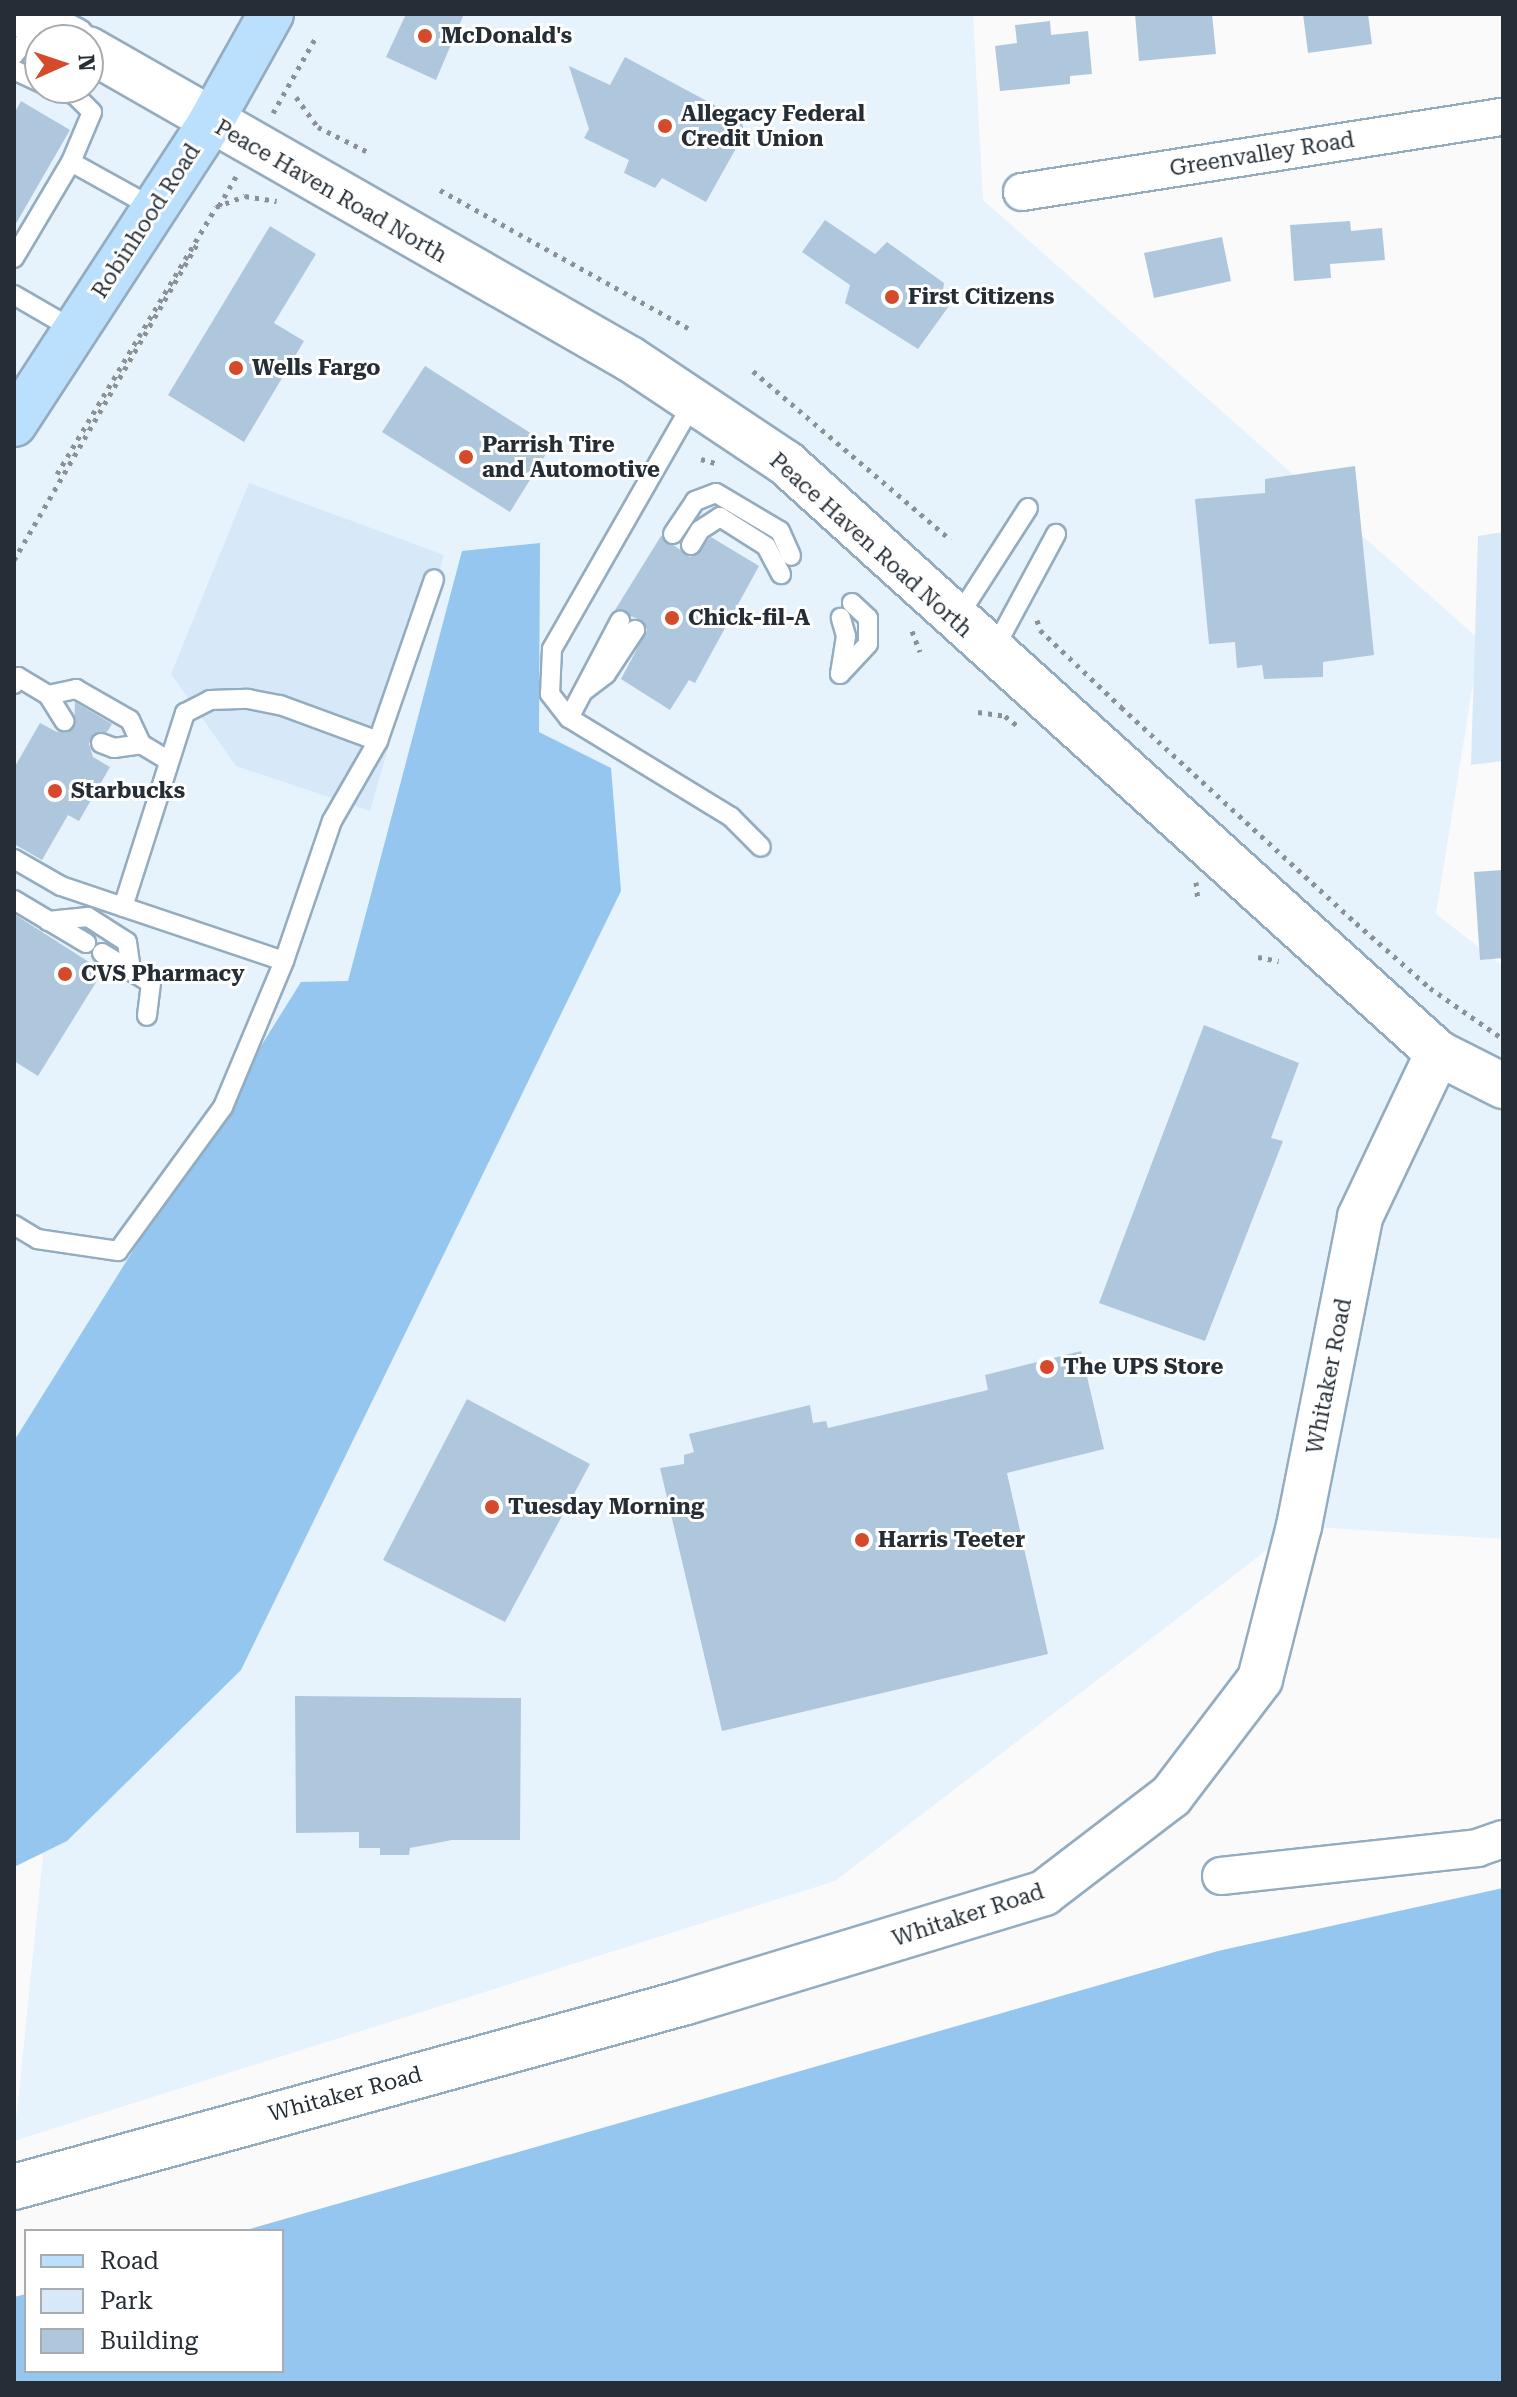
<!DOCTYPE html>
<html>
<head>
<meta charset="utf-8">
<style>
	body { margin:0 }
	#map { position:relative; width:1517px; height:2397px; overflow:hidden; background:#fafafa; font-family:"Roboto Serif",serif }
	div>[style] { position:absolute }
	.built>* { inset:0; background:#e6f3fd }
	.green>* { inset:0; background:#d7e9f9 }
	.forest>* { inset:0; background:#94c6ef }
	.building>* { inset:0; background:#afc7dc }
	.path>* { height:5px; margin-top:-2.5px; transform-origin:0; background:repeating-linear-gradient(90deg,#8d9195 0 4px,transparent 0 10px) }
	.roads { filter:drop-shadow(2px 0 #94acc0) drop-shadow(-2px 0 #94acc0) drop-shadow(0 2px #94acc0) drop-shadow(0 -2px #94acc0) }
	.lane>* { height:18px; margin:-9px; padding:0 9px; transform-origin:9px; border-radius:9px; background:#fff }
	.street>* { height:36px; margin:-18px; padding:0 18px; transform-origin:18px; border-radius:18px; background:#fff }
	.secondary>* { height:44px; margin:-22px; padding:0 22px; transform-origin:22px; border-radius:22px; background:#fff }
	.primary>* { height:44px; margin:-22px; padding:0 22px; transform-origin:22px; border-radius:22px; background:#bbe0fe }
	.dots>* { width:22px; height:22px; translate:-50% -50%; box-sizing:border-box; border:4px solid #fff; border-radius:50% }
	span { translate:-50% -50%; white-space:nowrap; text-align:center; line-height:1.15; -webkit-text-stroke:6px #fff; paint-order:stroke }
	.poi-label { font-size:22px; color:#252e36; font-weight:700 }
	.left { translate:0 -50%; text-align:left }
	.street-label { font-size:22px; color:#252e36 }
	.frame { position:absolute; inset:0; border:16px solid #252e36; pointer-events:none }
	.legend { position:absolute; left:24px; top:2229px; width:260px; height:144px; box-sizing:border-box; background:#fff; border:2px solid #a8abaf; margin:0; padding:10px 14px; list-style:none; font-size:24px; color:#252e36 }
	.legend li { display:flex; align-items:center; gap:16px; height:40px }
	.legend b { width:40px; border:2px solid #a8abaf }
	.north { position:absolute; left:24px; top:24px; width:80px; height:80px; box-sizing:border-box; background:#fff; border:2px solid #a8abaf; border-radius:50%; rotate:87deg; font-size:22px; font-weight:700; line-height:32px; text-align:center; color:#252e36 }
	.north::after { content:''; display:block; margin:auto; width:28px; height:36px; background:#d54a2b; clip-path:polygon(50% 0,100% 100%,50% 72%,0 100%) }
</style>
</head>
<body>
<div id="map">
	<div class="built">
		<div style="clip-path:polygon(evenodd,14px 14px,973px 14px,983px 200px,1480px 640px,1436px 914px,1503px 966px,1503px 1539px,1298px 1526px,835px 1881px,14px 2141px,43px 1856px,14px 1822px,14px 14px,40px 40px,88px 40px,88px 88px,40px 88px,40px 40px)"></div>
	</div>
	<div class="green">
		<div style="clip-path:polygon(249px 483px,444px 555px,370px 811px,236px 766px,171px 674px)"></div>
		<div style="clip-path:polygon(1503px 532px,1503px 761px,1471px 765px,1478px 536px)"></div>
	</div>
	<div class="forest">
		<div style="clip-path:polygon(540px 543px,539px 732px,611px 768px,621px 891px,241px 1670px,67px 1841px,14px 1867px,14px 1441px,301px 982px,348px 981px,462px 551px)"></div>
		<div style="clip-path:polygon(1503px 1888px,1503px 2383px,14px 2383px,14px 2297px,26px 2294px,26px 2371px,282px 2371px,282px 2231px,243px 2231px,1218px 1951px)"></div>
	</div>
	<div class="building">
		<div style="clip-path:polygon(406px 14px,464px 14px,436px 80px,386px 57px)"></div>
		<div style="clip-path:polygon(1135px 14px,1212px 14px,1216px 54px,1139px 61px)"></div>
		<div style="clip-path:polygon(1303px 14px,1368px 14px,1372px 44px,1308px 53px)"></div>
		<div style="clip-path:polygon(1050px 21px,1051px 35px,1088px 31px,1092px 74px,1070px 76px,1070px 84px,1000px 91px,995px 46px,1017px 43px,1015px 25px)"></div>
		<div style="clip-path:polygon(625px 57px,742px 120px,744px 134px,706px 202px,662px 178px,655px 188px,624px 173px,629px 160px,584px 138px,589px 129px,569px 66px,610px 85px)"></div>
		<div style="clip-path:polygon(21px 101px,70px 130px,14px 227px,14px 114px)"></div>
		<div style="clip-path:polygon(825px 220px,875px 254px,887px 242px,944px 283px,943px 290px,954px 299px,918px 349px,845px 303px,850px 285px,802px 252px)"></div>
		<div style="clip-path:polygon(1350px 221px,1351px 231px,1382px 228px,1385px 260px,1330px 264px,1331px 278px,1294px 281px,1290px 225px)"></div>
		<div style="clip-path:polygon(270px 226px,316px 254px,274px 323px,304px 341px,244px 442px,168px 395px)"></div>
		<div style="clip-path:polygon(1222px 237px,1231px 281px,1154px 298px,1144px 253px)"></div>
		<div style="clip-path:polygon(425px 366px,551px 446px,510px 512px,382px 432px)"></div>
		<div style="clip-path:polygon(1355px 466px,1374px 655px,1323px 662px,1323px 677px,1264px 679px,1262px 665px,1237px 668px,1235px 642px,1209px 644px,1195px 499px,1265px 493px,1265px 479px)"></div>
		<div style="clip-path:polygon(661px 536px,690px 557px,711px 537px,759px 566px,695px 683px,689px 680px,670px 710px,621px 679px,647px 630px,641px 620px,615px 610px)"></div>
		<div style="clip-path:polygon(75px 702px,112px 724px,107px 732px,93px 734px,89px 744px,93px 757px,110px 767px,79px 821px,68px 815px,42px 860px,14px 844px,14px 768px,40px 723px,57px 732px,74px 727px)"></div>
		<div style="clip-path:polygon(1503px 870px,1503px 958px,1480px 960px,1474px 872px)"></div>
		<div style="clip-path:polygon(14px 914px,103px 971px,38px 1076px,14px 1061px)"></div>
		<div style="clip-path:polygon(1204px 1025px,1299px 1063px,1271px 1138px,1283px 1141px,1205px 1341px,1099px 1303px)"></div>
		<div style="clip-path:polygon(1081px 1351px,1104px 1449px,1007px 1473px,1048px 1654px,722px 1731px,660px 1468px,684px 1464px,684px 1455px,694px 1452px,689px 1434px,810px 1405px,813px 1423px,826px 1421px,828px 1428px,988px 1390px,985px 1375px)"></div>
		<div style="clip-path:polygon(467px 1399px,590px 1464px,505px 1622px,383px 1560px)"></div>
		<div style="clip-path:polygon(295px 1696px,521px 1698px,520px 1840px,452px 1840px,410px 1848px,409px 1855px,380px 1855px,380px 1848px,359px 1848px,359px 1832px,296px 1833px)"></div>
	</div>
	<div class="path">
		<div style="left:296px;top:97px;width:37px;rotate:54deg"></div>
		<div style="left:318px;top:127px;width:58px;rotate:26.6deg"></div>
		<div style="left:273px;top:113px;width:87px;rotate:-60.5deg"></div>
		<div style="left:440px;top:190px;width:284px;rotate:29.1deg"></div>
		<div style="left:219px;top:206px;width:38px;rotate:-60deg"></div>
		<div style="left:753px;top:371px;width:260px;rotate:40.5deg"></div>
		<div style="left:701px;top:459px;width:18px;rotate:16deg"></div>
		<div style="left:57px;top:474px;width:311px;rotate:-59.2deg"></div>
		<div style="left:216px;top:207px;width:31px;rotate:-21deg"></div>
		<div style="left:245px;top:196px;width:32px;rotate:9deg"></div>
		<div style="left:14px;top:560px;width:367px;rotate:-59.9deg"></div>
		<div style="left:1037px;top:620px;width:10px;rotate:73deg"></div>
		<div style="left:1040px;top:630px;width:112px;rotate:43.5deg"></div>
		<div style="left:1121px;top:707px;width:319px;rotate:42.6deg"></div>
		<div style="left:1356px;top:923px;width:98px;rotate:41.3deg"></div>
		<div style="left:1430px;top:988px;width:89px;rotate:34.9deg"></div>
		<div style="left:912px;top:631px;width:22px;rotate:69deg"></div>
		<div style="left:978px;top:712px;width:27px;rotate:8deg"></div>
		<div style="left:1005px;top:716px;width:16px;rotate:38deg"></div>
		<div style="left:1196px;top:882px;width:19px;rotate:84deg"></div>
		<div style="left:1258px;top:957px;width:21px;rotate:11deg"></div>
	</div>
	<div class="roads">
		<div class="lane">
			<div style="left:14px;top:55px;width:41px;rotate:-52deg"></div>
			<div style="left:14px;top:70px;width:29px;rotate:25deg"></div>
			<div style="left:71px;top:162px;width:93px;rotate:29.1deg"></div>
			<div style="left:14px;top:258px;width:112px;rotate:-59.3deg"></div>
			<div style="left:71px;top:162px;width:54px;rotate:-67.2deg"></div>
			<div style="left:92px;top:112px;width:24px;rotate:-135deg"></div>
			<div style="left:75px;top:95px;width:20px;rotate:-160deg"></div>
			<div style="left:14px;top:295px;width:72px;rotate:30.1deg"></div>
			<div style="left:694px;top:401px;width:286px;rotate:119.8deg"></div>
			<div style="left:552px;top:649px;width:45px;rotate:92.5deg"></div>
			<div style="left:550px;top:694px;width:31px;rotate:52deg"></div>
			<div style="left:569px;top:718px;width:190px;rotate:31.4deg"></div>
			<div style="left:731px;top:817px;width:42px;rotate:45deg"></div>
			<div style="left:673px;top:534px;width:40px;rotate:-56deg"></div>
			<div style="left:695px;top:501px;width:22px;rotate:-21deg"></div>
			<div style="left:716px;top:493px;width:74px;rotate:30.7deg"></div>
			<div style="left:780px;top:531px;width:27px;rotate:66deg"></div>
			<div style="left:691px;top:545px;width:17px;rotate:-59deg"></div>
			<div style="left:700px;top:530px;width:24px;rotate:-33deg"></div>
			<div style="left:720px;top:517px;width:54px;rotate:32.2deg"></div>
			<div style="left:766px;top:546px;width:32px;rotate:62deg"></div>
			<div style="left:956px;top:620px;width:133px;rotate:-57.3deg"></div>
			<div style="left:993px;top:651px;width:133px;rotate:-61.7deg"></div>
			<div style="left:840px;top:674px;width:41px;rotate:-47deg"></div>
			<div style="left:868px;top:644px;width:26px;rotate:-90deg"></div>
			<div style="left:868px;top:618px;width:22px;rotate:-137deg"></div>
			<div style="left:840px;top:674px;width:38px;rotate:-81deg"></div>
			<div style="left:846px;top:636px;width:19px;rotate:-106deg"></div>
			<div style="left:14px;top:684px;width:8px;rotate:-60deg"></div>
			<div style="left:18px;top:677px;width:35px;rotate:31deg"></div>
			<div style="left:48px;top:695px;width:29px;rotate:-12deg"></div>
			<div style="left:76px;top:689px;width:62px;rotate:29.9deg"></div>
			<div style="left:130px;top:720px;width:26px;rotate:65deg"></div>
			<div style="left:141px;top:744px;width:31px;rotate:31deg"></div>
			<div style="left:585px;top:690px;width:26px;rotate:-37deg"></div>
			<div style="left:606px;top:674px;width:53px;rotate:-56.6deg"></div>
			<div style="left:48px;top:695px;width:31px;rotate:58deg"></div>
			<div style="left:569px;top:718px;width:110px;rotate:-62.3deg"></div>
			<div style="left:101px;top:743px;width:14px;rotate:21deg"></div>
			<div style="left:114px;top:748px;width:27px;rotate:-8deg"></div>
			<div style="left:14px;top:859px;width:54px;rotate:29.9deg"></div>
			<div style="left:61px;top:886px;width:235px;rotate:18.6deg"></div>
			<div style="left:284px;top:961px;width:148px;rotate:-71.1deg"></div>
			<div style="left:332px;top:821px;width:92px;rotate:-60.1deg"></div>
			<div style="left:378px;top:741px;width:171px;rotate:-70.9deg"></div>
			<div style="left:14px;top:900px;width:84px;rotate:30.8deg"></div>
			<div style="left:123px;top:907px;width:204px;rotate:-72.3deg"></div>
			<div style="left:185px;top:713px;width:28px;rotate:-27deg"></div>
			<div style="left:210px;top:700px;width:38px;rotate:-2deg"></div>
			<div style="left:248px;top:699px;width:33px;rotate:11deg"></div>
			<div style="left:280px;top:705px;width:104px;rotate:20.2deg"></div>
			<div style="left:48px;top:921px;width:40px;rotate:-5.7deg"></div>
			<div style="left:88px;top:917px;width:46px;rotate:32.7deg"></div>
			<div style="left:127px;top:942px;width:27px;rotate:82deg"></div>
			<div style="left:102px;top:953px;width:57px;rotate:31.5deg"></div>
			<div style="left:151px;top:983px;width:33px;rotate:97deg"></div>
			<div style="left:14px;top:1225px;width:27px;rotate:31deg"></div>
			<div style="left:37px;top:1239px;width:82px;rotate:8.4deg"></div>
			<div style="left:118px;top:1251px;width:178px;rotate:-53.9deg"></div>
			<div style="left:223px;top:1107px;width:158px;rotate:-67.3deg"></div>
		</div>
		<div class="street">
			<div style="left:1022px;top:192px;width:487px;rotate:-8.9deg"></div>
			<div style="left:1221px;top:1876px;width:258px;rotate:-6.2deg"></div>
			<div style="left:1477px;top:1848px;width:28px;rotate:-19deg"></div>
		</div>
		<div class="secondary">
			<div style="left:21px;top:14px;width:58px;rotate:26.6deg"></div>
			<div style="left:88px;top:49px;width:624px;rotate:29.77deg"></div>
			<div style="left:630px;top:359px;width:187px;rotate:33.7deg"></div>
			<div style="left:786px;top:463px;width:879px;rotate:42.14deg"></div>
			<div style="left:1438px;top:1053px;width:73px;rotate:26.9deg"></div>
			<div style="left:14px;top:2187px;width:697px;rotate:-15.39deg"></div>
			<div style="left:686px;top:2002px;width:374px;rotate:-16.9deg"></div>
			<div style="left:1044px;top:1893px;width:160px;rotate:-37.4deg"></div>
			<div style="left:1171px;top:1796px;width:147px;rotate:-52.7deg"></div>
			<div style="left:1260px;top:1679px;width:158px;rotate:-75.7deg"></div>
			<div style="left:1299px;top:1526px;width:315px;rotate:-78.8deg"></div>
			<div style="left:1360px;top:1217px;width:182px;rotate:-64.6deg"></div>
		</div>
		<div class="primary">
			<div style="left:14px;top:424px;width:359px;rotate:-56.9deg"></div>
			<div style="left:210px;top:123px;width:125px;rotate:-60.8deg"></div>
		</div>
	</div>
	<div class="dots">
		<div style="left:425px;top:36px;background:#d54a2b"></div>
		<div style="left:665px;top:126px;background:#d54a2b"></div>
		<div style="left:892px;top:297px;background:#d54a2b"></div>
		<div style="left:236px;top:368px;background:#d54a2b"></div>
		<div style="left:466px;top:457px;background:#d54a2b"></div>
		<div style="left:672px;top:618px;background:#d54a2b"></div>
		<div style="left:55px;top:791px;background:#d54a2b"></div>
		<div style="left:65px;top:974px;background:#d54a2b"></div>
		<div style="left:1047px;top:1367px;background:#d54a2b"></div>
		<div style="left:492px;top:1507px;background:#d54a2b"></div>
		<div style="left:862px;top:1540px;background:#d54a2b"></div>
	</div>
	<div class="poi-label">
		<span class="left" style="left:441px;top:36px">McDonald's</span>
		<span class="left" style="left:681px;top:126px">Allegacy Federal<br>Credit Union</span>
		<span class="left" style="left:908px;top:297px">First Citizens</span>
		<span class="left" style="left:252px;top:368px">Wells Fargo</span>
		<span class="left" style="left:482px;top:457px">Parrish Tire<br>and Automotive</span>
		<span class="left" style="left:688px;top:618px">Chick-fil-A</span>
		<span class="left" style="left:71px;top:791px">Starbucks</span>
		<span class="left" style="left:81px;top:974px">CVS Pharmacy</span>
		<span class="left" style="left:1063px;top:1367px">The UPS Store</span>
		<span class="left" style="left:508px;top:1507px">Tuesday Morning</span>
		<span class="left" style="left:878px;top:1540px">Harris Teeter</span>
	</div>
	<div class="street-label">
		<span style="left:1262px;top:154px;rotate:-9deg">Greenvalley Road</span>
		<span style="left:331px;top:191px;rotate:30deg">Peace Haven Road North</span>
		<span style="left:146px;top:221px;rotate:-57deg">Robinhood Road</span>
		<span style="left:871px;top:545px;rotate:42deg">Peace Haven Road North</span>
		<span style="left:1329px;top:1376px;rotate:-79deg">Whitaker Road</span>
		<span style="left:968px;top:1915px;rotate:-18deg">Whitaker Road</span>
		<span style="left:345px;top:2094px;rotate:-15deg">Whitaker Road</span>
	</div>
	<div class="frame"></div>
	<ul class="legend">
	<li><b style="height:10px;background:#bbe0fe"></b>Road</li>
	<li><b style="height:22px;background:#d7e9f9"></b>Park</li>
	<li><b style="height:22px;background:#afc7dc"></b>Building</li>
	</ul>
	<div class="north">N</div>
</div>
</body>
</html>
